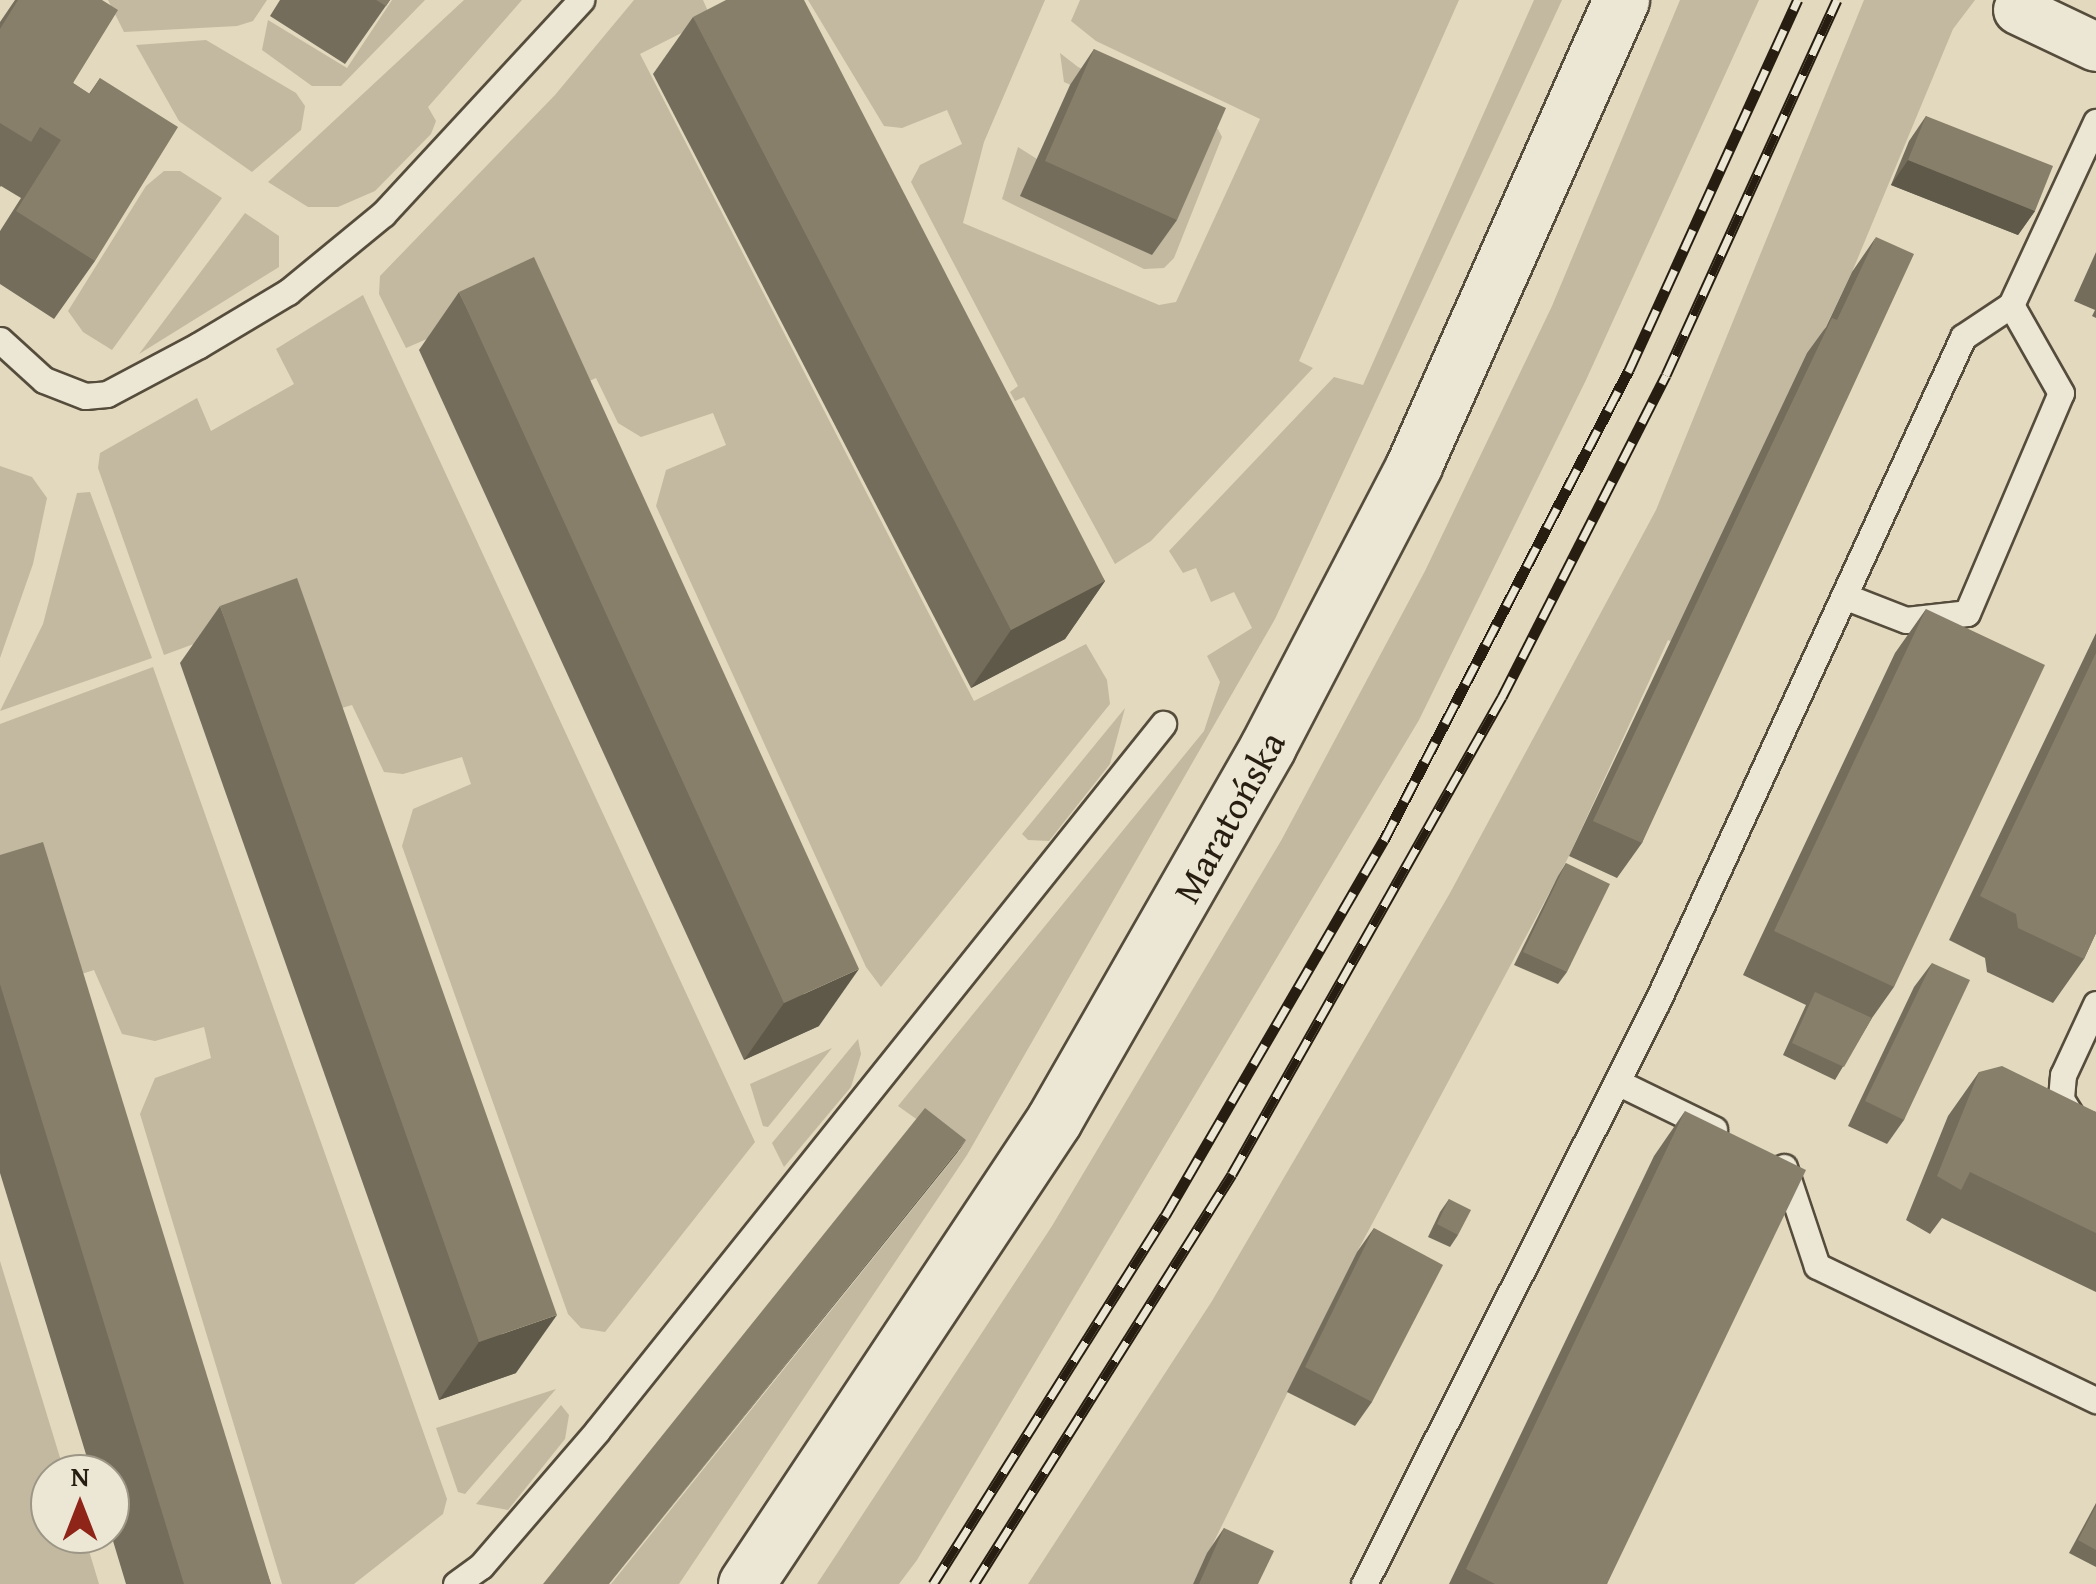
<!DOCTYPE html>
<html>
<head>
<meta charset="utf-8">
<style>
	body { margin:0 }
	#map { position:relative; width:2096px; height:1584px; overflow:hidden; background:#e2d9be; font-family:"Gentium Book Plus",serif }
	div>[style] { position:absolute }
	.green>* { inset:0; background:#c2b9a0 }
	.roads { filter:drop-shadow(2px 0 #564c3c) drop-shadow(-2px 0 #564c3c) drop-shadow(0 2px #564c3c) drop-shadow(0 -2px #564c3c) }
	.lane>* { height:25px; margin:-12.5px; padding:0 12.5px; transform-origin:12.5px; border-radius:12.5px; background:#ece6d5 }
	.street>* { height:48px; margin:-24px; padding:0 24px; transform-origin:24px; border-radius:24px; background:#ece6d5 }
	.secondary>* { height:55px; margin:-27.5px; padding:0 27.5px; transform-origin:27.5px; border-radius:27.5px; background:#ece6d5 }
	.rail>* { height:11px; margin-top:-5.5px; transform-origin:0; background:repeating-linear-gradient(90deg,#ece6d5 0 22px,#271d10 0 44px); box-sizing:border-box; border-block:2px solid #271d10 }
	.wall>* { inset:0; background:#756d5b }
	.shaded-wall>* { inset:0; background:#5f594a }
	.building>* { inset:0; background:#887f6a }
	span { translate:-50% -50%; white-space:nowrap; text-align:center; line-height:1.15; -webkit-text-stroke:10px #ece6d5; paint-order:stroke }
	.street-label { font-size:38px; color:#271d10 }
	.north { position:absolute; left:30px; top:1454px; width:100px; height:100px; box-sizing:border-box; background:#ece6d5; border:2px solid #9d9686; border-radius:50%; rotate:0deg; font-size:28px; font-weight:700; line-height:40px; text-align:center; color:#271d10 }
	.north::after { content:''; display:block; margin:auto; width:35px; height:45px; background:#8f2418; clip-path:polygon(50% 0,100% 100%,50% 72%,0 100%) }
</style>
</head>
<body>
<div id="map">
	<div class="green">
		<div style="clip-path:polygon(108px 0,267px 0,253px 21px,237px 26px,124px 32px)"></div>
		<div style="clip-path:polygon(392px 0,425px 0,341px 86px,312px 86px,262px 50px,268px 20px,347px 68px)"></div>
		<div style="clip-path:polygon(464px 0,522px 0,428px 107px,436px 121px,431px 134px,375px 191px,338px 207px,308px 207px,268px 182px)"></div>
		<div style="clip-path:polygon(634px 0,703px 0,711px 18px,640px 54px,974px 701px,1086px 644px,1107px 680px,1110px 704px,881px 987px,866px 967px,656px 506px,666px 470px,726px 445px,713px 413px,641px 437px,618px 423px,596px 378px,567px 391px,499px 308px,406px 348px,379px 294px,380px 276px,555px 95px)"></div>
		<div style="clip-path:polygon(808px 0,1045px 0,984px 142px,963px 223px,1159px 305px,1176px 302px,1260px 119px,1096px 41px,1071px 21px,1080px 0,1459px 0,1299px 361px,1313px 368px,1151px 541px,1115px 564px,1024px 397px,1015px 401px,1010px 392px,1018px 386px,911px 182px,920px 165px,962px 144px,947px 110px,902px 128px,884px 126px)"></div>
		<div style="clip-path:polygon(1534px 0,1562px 0,1275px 619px,967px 1155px,679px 1584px,611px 1584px,960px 1150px,898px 1106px,1204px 731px,1220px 682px,1207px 656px,1252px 628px,1234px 592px,1211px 602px,1196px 568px,1183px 573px,1169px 551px,1334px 377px,1363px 385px)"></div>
		<div style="clip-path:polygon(1680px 0,1759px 0,1586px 380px,1419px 720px,917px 1560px,899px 1584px,817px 1584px,1052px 1226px,1282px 839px,1425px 571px,1552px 306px)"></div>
		<div style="clip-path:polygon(1864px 0,1975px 0,1953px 29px,1852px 272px,1674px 643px,1668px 640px,1569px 856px,1357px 1252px,1193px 1584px,1028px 1584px,1212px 1301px,1450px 893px,1656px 510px)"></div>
		<div style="clip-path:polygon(206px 40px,296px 93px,305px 106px,301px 130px,252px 172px,179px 121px,136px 45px)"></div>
		<div style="clip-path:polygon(1060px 53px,1078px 67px,1218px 129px,1222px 137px,1174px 258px,1164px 268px,1144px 269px,1002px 199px,1018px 147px,1037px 159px,1201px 142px,1064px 82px)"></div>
		<div style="clip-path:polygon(164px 171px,180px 171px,222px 198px,112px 350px,83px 332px,68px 311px,146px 186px)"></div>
		<div style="clip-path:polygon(245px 213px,279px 236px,279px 267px,139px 354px)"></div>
		<div style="clip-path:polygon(363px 295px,755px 1142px,605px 1332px,581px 1328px,568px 1314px,402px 846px,413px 809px,471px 784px,462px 757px,403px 774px,384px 772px,352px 705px,322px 714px,259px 620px,164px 655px,98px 468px,100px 453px,197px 398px,211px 431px,294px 384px,276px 349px)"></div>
		<div style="clip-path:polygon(0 466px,32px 477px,47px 498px,33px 564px,0 658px)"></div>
		<div style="clip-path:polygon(90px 492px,152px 658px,0 711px,43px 624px,77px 493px)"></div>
		<div style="clip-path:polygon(153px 667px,447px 1499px,443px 1514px,354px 1584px,282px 1584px,140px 1114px,155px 1078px,211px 1058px,204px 1027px,155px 1041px,122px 1034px,94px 970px,66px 979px,0 895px,0 724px)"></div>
		<div style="clip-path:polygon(1125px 708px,1110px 764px,1049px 841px,1028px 840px,1022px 834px)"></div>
		<div style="clip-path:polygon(858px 1039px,861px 1054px,851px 1087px,784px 1167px,772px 1143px)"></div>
		<div style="clip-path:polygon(832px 1048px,768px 1127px,763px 1126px,750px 1084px)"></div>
		<div style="clip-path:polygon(0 1261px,65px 1474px,50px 1474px,50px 1534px,84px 1534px,99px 1584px,0 1584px)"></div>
		<div style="clip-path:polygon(556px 1389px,465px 1494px,458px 1492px,436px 1428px)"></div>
		<div style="clip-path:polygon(561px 1405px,569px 1415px,565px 1439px,508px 1510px,476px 1504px)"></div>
	</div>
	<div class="roads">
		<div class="lane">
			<div style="left:0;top:340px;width:59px;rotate:42.3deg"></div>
			<div style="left:44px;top:380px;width:44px;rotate:21.3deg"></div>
			<div style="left:85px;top:396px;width:22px;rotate:-5deg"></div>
			<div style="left:107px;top:394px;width:104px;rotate:-28deg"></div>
			<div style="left:199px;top:345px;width:104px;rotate:-30.8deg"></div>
			<div style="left:288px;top:292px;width:123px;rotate:-39.4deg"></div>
			<div style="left:383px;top:214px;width:292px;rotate:-47.2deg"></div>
			<div style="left:1844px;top:596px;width:66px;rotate:21.2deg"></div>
			<div style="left:1906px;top:620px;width:61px;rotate:-6.5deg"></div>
			<div style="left:1967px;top:613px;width:239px;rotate:-66.9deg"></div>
			<div style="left:2061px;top:393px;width:101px;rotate:-119.6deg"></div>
			<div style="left:2096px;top:1004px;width:78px;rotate:114.9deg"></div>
			<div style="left:2063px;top:1075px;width:24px;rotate:95deg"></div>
			<div style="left:2061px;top:1099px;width:26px;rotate:58deg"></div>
			<div style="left:2075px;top:1121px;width:23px;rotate:25deg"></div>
			<div style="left:1617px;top:1082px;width:108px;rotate:25.9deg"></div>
			<div style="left:1784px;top:1167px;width:104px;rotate:71.6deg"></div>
			<div style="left:1817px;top:1266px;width:310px;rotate:25.7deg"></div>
			<div style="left:456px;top:1584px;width:31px;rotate:-36deg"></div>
			<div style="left:481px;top:1566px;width:178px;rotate:-49.3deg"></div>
			<div style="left:597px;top:1431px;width:906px;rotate:-51.32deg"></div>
			<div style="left:1364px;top:1584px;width:652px;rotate:-63.28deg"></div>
			<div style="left:1657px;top:1002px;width:732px;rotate:-65.29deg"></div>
			<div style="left:1963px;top:337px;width:58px;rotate:-33.7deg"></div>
			<div style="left:2011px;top:305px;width:202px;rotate:-65.1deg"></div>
		</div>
		<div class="street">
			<div style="left:2018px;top:10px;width:86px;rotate:25.4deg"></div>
		</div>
		<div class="secondary">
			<div style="left:746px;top:1584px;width:557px;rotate:-56.42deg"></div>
			<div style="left:1054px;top:1120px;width:431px;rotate:-60.2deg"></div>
			<div style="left:1268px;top:746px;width:317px;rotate:-62.5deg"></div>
			<div style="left:1414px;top:465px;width:509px;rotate:-66deg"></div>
		</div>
	</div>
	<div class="rail">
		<div style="left:933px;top:1584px;width:435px;rotate:-57.8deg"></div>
		<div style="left:1165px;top:1216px;width:435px;rotate:-59.8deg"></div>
		<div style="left:1384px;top:840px;width:530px;rotate:-62.47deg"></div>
		<div style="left:1629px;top:370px;width:407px;rotate:-65.5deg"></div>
		<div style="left:974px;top:1584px;width:484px;rotate:-57.8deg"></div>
		<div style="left:1232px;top:1174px;width:548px;rotate:-60.49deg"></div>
		<div style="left:1502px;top:697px;width:361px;rotate:-63deg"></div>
		<div style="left:1666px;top:375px;width:412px;rotate:-65.5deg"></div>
	</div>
	<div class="wall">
		<div style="clip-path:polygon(15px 0,102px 0,73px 83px,89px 94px,100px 78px,95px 261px,54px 319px,0 284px,0 231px,21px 198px,1px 186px,0 187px,0 22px)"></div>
		<div style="clip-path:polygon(280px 0,390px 0,345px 64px,270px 16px)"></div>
		<div style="clip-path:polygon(693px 17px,1105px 581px,1065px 639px,971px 688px,653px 74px)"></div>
		<div style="clip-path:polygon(1094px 49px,1177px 220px,1152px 255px,1020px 196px,1070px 85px)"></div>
		<div style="clip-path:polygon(1926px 116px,2035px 211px,2018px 235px,1891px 185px,1909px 141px)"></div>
		<div style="clip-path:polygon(1876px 237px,1642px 843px,1617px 878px,1569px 856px,1807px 353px,1826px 327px,1852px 272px)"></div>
		<div style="clip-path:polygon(2096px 252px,2096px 318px,2092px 316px,2095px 310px,2074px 301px)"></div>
		<div style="clip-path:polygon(459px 292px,819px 1026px,744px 1060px,419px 350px)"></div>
		<div style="clip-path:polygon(220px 606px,516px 1373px,439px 1400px,180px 663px)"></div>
		<div style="clip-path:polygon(1926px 609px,1894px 987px,1872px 1018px,1835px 1080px,1783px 1055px,1806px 1005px,1743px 975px,1895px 653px)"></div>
		<div style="clip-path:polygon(2096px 633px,2096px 933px,2084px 959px,2053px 1003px,1987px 972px,1985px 958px,1949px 940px)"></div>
		<div style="clip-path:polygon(0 855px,271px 1584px,126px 1584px,110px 1531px,110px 1474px,92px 1474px,0 1173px)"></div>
		<div style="clip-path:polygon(1566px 863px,1567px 972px,1558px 984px,1514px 965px,1558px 876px)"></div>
		<div style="clip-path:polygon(1932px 963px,1904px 1120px,1887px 1144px,1848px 1126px,1914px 987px)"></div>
		<div style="clip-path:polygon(1979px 1072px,2096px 1112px,2096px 1292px,1942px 1218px,1930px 1234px,1906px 1220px,1948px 1116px)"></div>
		<div style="clip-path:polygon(1685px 1111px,1607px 1584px,1449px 1584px,1654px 1156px)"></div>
		<div style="clip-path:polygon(1449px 1199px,1458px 1235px,1450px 1247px,1428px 1237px,1440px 1212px)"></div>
		<div style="clip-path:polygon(1374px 1228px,1372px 1402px,1355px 1426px,1287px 1392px,1357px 1252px)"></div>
		<div style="clip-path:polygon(2096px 1503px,2096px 1567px,2069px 1553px)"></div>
		<div style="clip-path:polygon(1224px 1528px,1258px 1584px,1193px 1584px,1207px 1553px)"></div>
	</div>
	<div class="shaded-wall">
		<div style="clip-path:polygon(1908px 160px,2035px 211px,2018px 235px,1891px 185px)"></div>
		<div style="clip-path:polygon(1105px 581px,1065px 639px,971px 688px,1011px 630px)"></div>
		<div style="clip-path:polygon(859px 969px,819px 1026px,744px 1060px,784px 1003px)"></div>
		<div style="clip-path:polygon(966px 1140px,957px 1153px,609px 1584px)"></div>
		<div style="clip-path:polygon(557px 1315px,516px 1373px,439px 1400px,479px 1342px)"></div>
	</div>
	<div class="building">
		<div style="clip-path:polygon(18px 0,102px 0,118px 10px,73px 83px,90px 94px,100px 78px,178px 127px,95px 261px,16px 211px,61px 140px,40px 127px,31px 142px,0 123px,0 29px)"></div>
		<div style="clip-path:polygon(376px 0,390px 0,386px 6px)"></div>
		<div style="clip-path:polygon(726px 0,804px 0,1105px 581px,1011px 630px,693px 17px)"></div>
		<div style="clip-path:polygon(1094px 49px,1226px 108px,1177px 220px,1045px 161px)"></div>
		<div style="clip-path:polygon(1926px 116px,2053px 166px,2035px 211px,1908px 160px)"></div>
		<div style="clip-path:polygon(1876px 237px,1914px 254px,1642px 843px,1593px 821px,1832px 318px,1837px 320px)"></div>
		<div style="clip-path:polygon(534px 257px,859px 969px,784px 1003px,459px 292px)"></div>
		<div style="clip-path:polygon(297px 578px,557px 1315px,479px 1342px,220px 606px)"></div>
		<div style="clip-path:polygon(1926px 609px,2045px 665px,1894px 987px,1774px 931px)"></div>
		<div style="clip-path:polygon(2096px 653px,2096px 933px,2084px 959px,2018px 928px,2016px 914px,1980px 896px)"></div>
		<div style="clip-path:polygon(43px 842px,271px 1584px,184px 1584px,0 984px,0 855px)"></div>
		<div style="clip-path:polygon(1566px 863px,1610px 884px,1567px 972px,1523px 952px)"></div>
		<div style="clip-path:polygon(1932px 963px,1970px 980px,1904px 1120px,1865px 1101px)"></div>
		<div style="clip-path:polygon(1815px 992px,1872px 1018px,1844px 1067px,1792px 1043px)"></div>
		<div style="clip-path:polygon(2002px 1066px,2096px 1112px,2096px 1233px,1970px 1172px,1961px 1190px,1937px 1176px,1979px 1072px)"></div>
		<div style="clip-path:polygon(925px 1108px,966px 1140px,609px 1584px,543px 1584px)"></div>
		<div style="clip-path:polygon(1685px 1111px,1806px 1170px,1607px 1584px,1495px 1584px,1466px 1569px)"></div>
		<div style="clip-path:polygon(1449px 1199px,1471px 1210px,1458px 1235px,1437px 1224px)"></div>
		<div style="clip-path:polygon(1374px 1228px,1443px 1265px,1372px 1402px,1305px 1367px)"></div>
		<div style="clip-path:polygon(2096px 1506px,2096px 1550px,2078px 1540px)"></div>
		<div style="clip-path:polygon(1224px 1528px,1274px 1551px,1258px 1584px,1199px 1584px)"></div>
	</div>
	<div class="street-label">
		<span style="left:1229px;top:817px;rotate:-61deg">Maratońska</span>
	</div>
	<div class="north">N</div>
</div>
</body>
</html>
